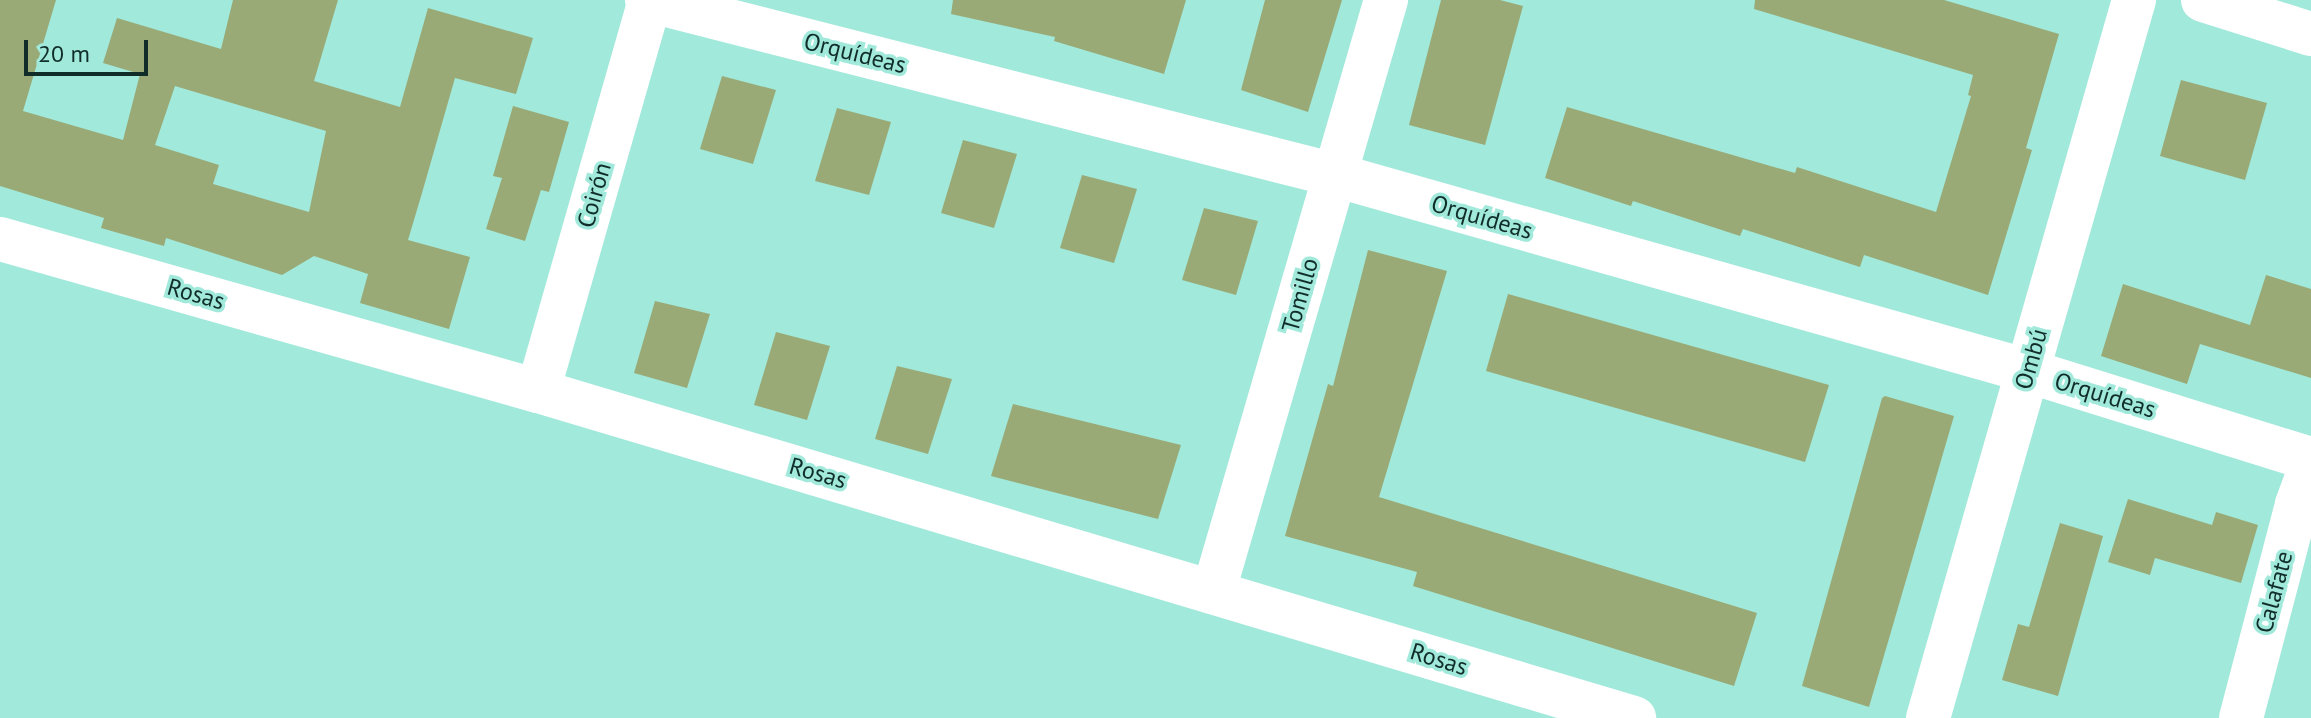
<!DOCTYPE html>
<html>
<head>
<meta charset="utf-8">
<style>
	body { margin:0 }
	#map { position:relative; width:2311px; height:718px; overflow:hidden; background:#a1e9db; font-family:"PT Sans",sans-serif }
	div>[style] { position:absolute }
	.building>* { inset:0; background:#9aaa76 }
	.minor>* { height:44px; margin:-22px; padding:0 22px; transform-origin:22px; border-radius:22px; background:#fff }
	.tertiary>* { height:44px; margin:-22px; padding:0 22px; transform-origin:22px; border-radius:22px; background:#fff }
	span { translate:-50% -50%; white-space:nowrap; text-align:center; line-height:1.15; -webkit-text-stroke:7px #a1e9db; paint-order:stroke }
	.street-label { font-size:24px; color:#102d29 }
	.scale { position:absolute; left:24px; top:40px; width:124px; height:36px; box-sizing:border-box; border:4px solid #102d29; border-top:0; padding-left:10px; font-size:24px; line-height:28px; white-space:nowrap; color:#102d29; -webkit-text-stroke:6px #a1e9db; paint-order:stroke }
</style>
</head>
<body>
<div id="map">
	<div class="building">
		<div style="clip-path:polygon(evenodd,0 0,56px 0,23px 111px,123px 140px,140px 74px,103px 63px,117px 18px,221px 49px,233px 0,338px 0,314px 81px,400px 107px,428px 8px,533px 38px,516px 94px,455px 78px,422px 193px,408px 240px,470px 257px,449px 329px,360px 303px,368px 274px,314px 256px,282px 275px,166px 238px,164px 246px,101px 228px,104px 218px,0 186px,0 0,175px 86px,326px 131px,309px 212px,213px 184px,219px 165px,155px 145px,175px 86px)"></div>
		<div style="clip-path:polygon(953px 0,1186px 0,1164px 74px,1054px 41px,1055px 37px,951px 14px)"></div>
		<div style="clip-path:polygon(1265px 0,1342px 0,1308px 112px,1241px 90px)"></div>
		<div style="clip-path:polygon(1441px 0,1500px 0,1523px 6px,1485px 145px,1409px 125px)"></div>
		<div style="clip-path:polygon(1755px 0,1944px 0,2059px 34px,2026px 148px,2032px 150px,1988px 295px,1864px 255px,1860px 267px,1743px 229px,1740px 236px,1633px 201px,1631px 206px,1545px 178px,1567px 107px,1795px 173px,1797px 167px,1936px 212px,1971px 96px,1968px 95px,1973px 75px,1754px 9px)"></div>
		<div style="clip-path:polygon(722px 76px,776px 90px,753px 164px,700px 149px)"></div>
		<div style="clip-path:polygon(2181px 80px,2267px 103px,2245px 180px,2160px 156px)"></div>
		<div style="clip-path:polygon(513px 106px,569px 122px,549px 192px,541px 190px,525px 241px,486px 229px,502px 178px,493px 176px)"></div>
		<div style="clip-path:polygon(837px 108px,891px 122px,869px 195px,815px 181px)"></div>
		<div style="clip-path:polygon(963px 140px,1017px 154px,994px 228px,941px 213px)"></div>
		<div style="clip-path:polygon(1082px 175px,1137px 189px,1114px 263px,1060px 248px)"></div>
		<div style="clip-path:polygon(1204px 208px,1258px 221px,1236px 295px,1182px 280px)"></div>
		<div style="clip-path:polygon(1368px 250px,1447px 271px,1379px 497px,1757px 613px,1734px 686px,1413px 586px,1417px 572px,1285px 536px,1328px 384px,1333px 386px)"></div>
		<div style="clip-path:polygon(2266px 275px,2311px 289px,2311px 378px,2200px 344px,2187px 384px,2101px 356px,2123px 284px,2250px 325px)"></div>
		<div style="clip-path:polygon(1508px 294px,1829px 385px,1805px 462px,1486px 371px)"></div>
		<div style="clip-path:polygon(655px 301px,710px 314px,687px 388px,634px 373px)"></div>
		<div style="clip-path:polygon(776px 332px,830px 346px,807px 420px,754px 405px)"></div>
		<div style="clip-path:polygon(897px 366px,952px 379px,928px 454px,875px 439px)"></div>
		<div style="clip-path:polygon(1885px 396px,1954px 416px,1869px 707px,1802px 686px,1882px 398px)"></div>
		<div style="clip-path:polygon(1013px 404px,1181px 445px,1158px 519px,991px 476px)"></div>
		<div style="clip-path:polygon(2128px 499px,2212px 525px,2216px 512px,2258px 525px,2241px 583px,2155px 558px,2150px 575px,2108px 562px)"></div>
		<div style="clip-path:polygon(2060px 523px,2103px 536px,2058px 696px,2002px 680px,2018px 624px,2029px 627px)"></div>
	</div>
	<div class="minor">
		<div style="left:647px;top:0;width:710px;rotate:14.27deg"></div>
		<div style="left:1335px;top:175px;width:720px;rotate:15.79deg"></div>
		<div style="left:2028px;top:371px;width:296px;rotate:17.3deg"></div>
		<div style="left:2203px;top:0;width:113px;rotate:17.5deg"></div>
		<div style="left:0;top:239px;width:559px;rotate:15.78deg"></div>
		<div style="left:538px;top:391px;width:1144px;rotate:16.61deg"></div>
		<div style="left:538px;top:391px;width:407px;rotate:-74deg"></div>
		<div style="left:1214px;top:590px;width:615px;rotate:-73.75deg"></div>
		<div style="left:2241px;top:718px;width:221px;rotate:-75.3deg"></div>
		<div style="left:2297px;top:504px;width:40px;rotate:-69.8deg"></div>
	</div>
	<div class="tertiary">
		<div style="left:1928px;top:718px;width:747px;rotate:-73.99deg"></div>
	</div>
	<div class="street-label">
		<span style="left:855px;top:53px;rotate:14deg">Orquídeas</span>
		<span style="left:594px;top:195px;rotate:-74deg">Coirón</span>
		<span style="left:1482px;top:217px;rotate:16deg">Orquídeas</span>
		<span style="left:196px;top:294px;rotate:16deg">Rosas</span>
		<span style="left:1300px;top:295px;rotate:-74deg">Tomillo</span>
		<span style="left:2031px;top:359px;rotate:-74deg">Ombú</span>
		<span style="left:2105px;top:395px;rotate:17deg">Orquídeas</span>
		<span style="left:818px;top:473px;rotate:16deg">Rosas</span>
		<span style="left:2274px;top:592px;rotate:-75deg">Calafate</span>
		<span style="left:1439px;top:659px;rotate:17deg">Rosas</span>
	</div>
	<div class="scale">20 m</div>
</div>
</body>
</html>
